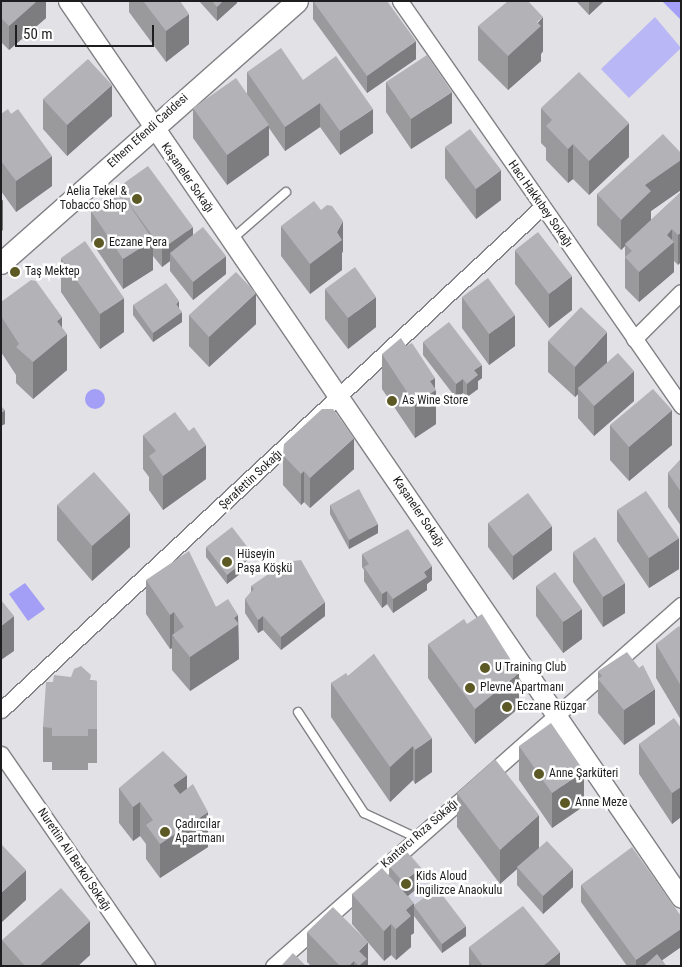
<!DOCTYPE html>
<html>
<head>
<meta charset="utf-8">
<style>
	body { margin:0 }
	#map { position:relative; width:682px; height:967px; overflow:hidden; background:#e1e1e6; font-family:"Roboto Condensed",sans-serif }
	div>[style] { position:absolute }
	.built>* { inset:0; background:#d3d3df }
	.green>* { inset:0; background:#b9b7f6 }
	.water>* { inset:0; background:#a49ff6 }
	.round { border-radius:50% }
	.roads { filter:drop-shadow(1px 0 #828286) drop-shadow(-1px 0 #828286) drop-shadow(0 1px #828286) drop-shadow(0 -1px #828286) }
	.service>* { height:8px; margin:-4px; padding:0 4px; transform-origin:4px; border-radius:4px; background:#fff }
	.minor>* { height:15px; margin:-7.5px; padding:0 7.5px; transform-origin:7.5px; border-radius:7.5px; background:#fff }
	.tertiary>* { height:19px; margin:-9.5px; padding:0 9.5px; transform-origin:9.5px; border-radius:9.5px; background:#fff }
	.secondary>* { height:21px; margin:-10.5px; padding:0 10.5px; transform-origin:10.5px; border-radius:10.5px; background:#fff }
	.wall>* { inset:0; background:#9a9a9d }
	.shaded-wall>* { inset:0; background:#7d7d80 }
	.building>* { inset:0; background:#b3b3b7 }
	.dots>* { width:14px; height:14px; translate:-50% -50%; box-sizing:border-box; border:2px solid #fff; border-radius:50% }
	span { translate:-50% -50%; white-space:nowrap; text-align:center; line-height:1.15; -webkit-text-stroke:5px #fff; paint-order:stroke }
	.street-label { font-size:12px; color:#1e1e20 }
	.poi-label { font-size:12px; color:#1e1e20 }
	.right { translate:-100% -50%; text-align:right }
	.left { translate:0 -50%; text-align:left }
	.frame { position:absolute; inset:0; border:2px solid #1e1e20; pointer-events:none }
	.scale { position:absolute; left:15px; top:25px; width:139px; height:22px; box-sizing:border-box; border:2px solid #1e1e20; border-top:0; padding-left:6px; font-size:15px; line-height:18px; white-space:nowrap; color:#1e1e20; -webkit-text-stroke:4px #fff; paint-order:stroke }
</style>
</head>
<body>
<div id="map">
	<div class="built">
		<div style="clip-path:polygon(410px 854px,437px 886px,401px 916px,374px 883px)"></div>
	</div>
	<div class="green">
		<div style="clip-path:polygon(655px 17px,681px 48px,629px 98px,601px 69px)"></div>
	</div>
	<div class="water">
		<div style="clip-path:polygon(681px 1px,681px 20px,663px 2px)"></div>
		<div class="round" style="left:85px;top:389px;width:20px;height:20px"></div>
		<div style="clip-path:polygon(25px 583px,45px 609px,28px 621px,9px 594px)"></div>
	</div>
	<div class="roads">
		<div class="service">
			<div style="left:231px;top:240px;width:73px;rotate:-41.1deg"></div>
			<div style="left:298px;top:712px;width:121px;rotate:56.8deg"></div>
			<div style="left:364px;top:813px;width:56px;rotate:25.2deg"></div>
		</div>
		<div class="minor">
			<div style="left:400px;top:1px;width:493px;rotate:55.2deg"></div>
			<div style="left:634px;top:339px;width:66px;rotate:-45deg"></div>
			<div style="left:1px;top:710px;width:739px;rotate:-42.92deg"></div>
			<div style="left:1px;top:754px;width:257px;rotate:55.4deg"></div>
			<div style="left:273px;top:966px;width:545px;rotate:-41.5deg"></div>
		</div>
		<div class="tertiary">
			<div style="left:68px;top:1px;width:1086px;rotate:55.65deg"></div>
		</div>
		<div class="secondary">
			<div style="left:1px;top:263px;width:395px;rotate:-41.5deg"></div>
		</div>
	</div>
	<div class="wall">
		<div style="clip-path:polygon(1px 1px,46px 1px,46px 18px,9px 50px,1px 42px)"></div>
		<div style="clip-path:polygon(129px 1px,180px 1px,189px 44px,166px 62px,129px 12px)"></div>
		<div style="clip-path:polygon(199px 1px,237px 1px,237px 3px,217px 21px)"></div>
		<div style="clip-path:polygon(313px 1px,416px 59px,367px 93px,313px 19px)"></div>
		<div style="clip-path:polygon(576px 1px,604px 1px,589px 15px)"></div>
		<div style="clip-path:polygon(478px 26px,543px 51px,541px 54px,541px 61px,508px 90px,478px 60px)"></div>
		<div style="clip-path:polygon(247px 72px,303px 80px,373px 133px,340px 155px,320px 127px,285px 151px,269px 128px,269px 155px,227px 185px,193px 138px,193px 108px,247px 93px)"></div>
		<div style="clip-path:polygon(386px 82px,452px 123px,411px 149px,386px 112px)"></div>
		<div style="clip-path:polygon(43px 99px,112px 116px,67px 156px,43px 129px)"></div>
		<div style="clip-path:polygon(541px 108px,629px 157px,589px 195px,573px 179px,568px 183px,546px 160px,546px 148px,541px 143px)"></div>
		<div style="clip-path:polygon(1px 114px,52px 186px,16px 212px,1px 191px)"></div>
		<div style="clip-path:polygon(445px 147px,501px 200px,476px 219px,445px 178px)"></div>
		<div style="clip-path:polygon(681px 153px,681px 190px,651px 211px,651px 220px,681px 192px,678px 265px,674px 261px,674px 272px,639px 302px,625px 288px,625px 246px,621px 250px,597px 225px,597px 194px)"></div>
		<div style="clip-path:polygon(117px 188px,193px 235px,226px 274px,193px 300px,170px 271px,170px 261px,162px 267px,153px 256px,153px 270px,123px 289px,91px 241px,91px 211px,117px 193px)"></div>
		<div style="clip-path:polygon(281px 226px,343px 251px,342px 253px,342px 270px,310px 294px,281px 256px)"></div>
		<div style="clip-path:polygon(515px 250px,572px 310px,549px 328px,515px 284px)"></div>
		<div style="clip-path:polygon(61px 258px,124px 332px,100px 349px,61px 292px)"></div>
		<div style="clip-path:polygon(325px 289px,376px 327px,348px 349px,325px 319px)"></div>
		<div style="clip-path:polygon(462px 297px,515px 346px,489px 365px,462px 328px)"></div>
		<div style="clip-path:polygon(1px 302px,62px 328px,67px 370px,33px 399px,16px 383px,16px 375px,1px 352px)"></div>
		<div style="clip-path:polygon(133px 305px,179px 308px,182px 322px,153px 342px,133px 315px)"></div>
		<div style="clip-path:polygon(189px 315px,256px 324px,209px 367px,189px 346px)"></div>
		<div style="clip-path:polygon(548px 341px,607px 362px,634px 401px,594px 436px,578px 418px,578px 394px,575px 397px,548px 372px)"></div>
		<div style="clip-path:polygon(423px 342px,482px 378px,478px 381px,478px 389px,467px 397px,463px 393px,456px 398px,423px 355px)"></div>
		<div style="clip-path:polygon(382px 354px,435px 387px,436px 424px,415px 438px,382px 389px)"></div>
		<div style="clip-path:polygon(610px 425px,672px 445px,629px 481px,610px 460px)"></div>
		<div style="clip-path:polygon(143px 435px,206px 479px,163px 510px,149px 490px,149px 477px,143px 469px)"></div>
		<div style="clip-path:polygon(283px 455px,354px 469px,310px 508px,304px 502px,301px 505px,283px 485px)"></div>
		<div style="clip-path:polygon(681px 459px,681px 526px,668px 507px,668px 473px)"></div>
		<div style="clip-path:polygon(57px 505px,130px 547px,92px 581px,57px 540px)"></div>
		<div style="clip-path:polygon(330px 505px,378px 533px,349px 549px,330px 514px)"></div>
		<div style="clip-path:polygon(617px 510px,679px 569px,649px 588px,617px 541px)"></div>
		<div style="clip-path:polygon(488px 523px,552px 550px,513px 580px,488px 547px)"></div>
		<div style="clip-path:polygon(206px 547px,249px 559px,245px 562px,245px 570px,227px 584px,206px 557px)"></div>
		<div style="clip-path:polygon(573px 552px,625px 613px,603px 627px,573px 582px)"></div>
		<div style="clip-path:polygon(362px 554px,432px 580px,427px 584px,427px 590px,393px 613px,387px 604px,382px 608px,364px 581px,364px 570px,362px 567px)"></div>
		<div style="clip-path:polygon(146px 580px,238px 615px,239px 659px,190px 691px,172px 670px,172px 648px,170px 649px,146px 614px)"></div>
		<div style="clip-path:polygon(251px 586px,325px 616px,281px 650px,263px 630px,258px 633px,245px 613px,245px 599px,251px 592px)"></div>
		<div style="clip-path:polygon(536px 586px,582px 639px,563px 653px,536px 616px)"></div>
		<div style="clip-path:polygon(681px 629px,681px 720px,656px 678px,656px 644px)"></div>
		<div style="clip-path:polygon(428px 644px,519px 708px,475px 744px,428px 678px)"></div>
		<div style="clip-path:polygon(374px 654px,432px 772px,415px 784px,413px 780px,390px 802px,331px 717px,331px 683px,348px 676px)"></div>
		<div style="clip-path:polygon(598px 671px,655px 724px,624px 745px,598px 713px)"></div>
		<div style="clip-path:polygon(71px 677px,97px 681px,97px 763px,88px 763px,88px 770px,52px 770px,52px 762px,43px 762px,43px 727px,53px 682px)"></div>
		<div style="clip-path:polygon(681px 728px,681px 817px,672px 824px,639px 774px,639px 744px)"></div>
		<div style="clip-path:polygon(519px 746px,584px 806px,552px 828px,519px 780px)"></div>
		<div style="clip-path:polygon(119px 788px,187px 789px,208px 847px,160px 878px,146px 859px,146px 844px,140px 836px,133px 841px,119px 823px)"></div>
		<div style="clip-path:polygon(457px 793px,539px 848px,573px 887px,543px 914px,517px 885px,517px 869px,500px 884px,457px 827px)"></div>
		<div style="clip-path:polygon(389px 866px,421px 885px,408px 896px,414px 905px,466px 936px,442px 953px,414px 916px,414px 933px,411px 935px,411px 947px,396px 960px,391px 955px,384px 961px,352px 924px,352px 894px,389px 875px)"></div>
		<div style="clip-path:polygon(581px 885px,681px 916px,681px 947px,662px 960px,666px 966px,627px 966px,581px 902px)"></div>
		<div style="clip-path:polygon(307px 932px,368px 966px,311px 966px,307px 962px)"></div>
		<div style="clip-path:polygon(2px 940px,90px 955px,78px 966px,2px 966px)"></div>
		<div style="clip-path:polygon(469px 947px,560px 966px,469px 966px)"></div>
	</div>
	<div class="shaded-wall">
		<div style="clip-path:polygon(37px 1px,46px 1px,46px 18px,9px 50px,9px 26px)"></div>
		<div style="clip-path:polygon(223px 1px,237px 1px,237px 3px,217px 21px,217px 7px)"></div>
		<div style="clip-path:polygon(589px 1px,604px 1px,589px 15px)"></div>
		<div style="clip-path:polygon(189px 14px,189px 44px,166px 62px,166px 31px)"></div>
		<div style="clip-path:polygon(543px 17px,543px 51px,541px 54px,541px 61px,508px 90px,508px 56px)"></div>
		<div style="clip-path:polygon(416px 41px,416px 59px,367px 93px,367px 76px)"></div>
		<div style="clip-path:polygon(112px 85px,112px 116px,67px 156px,67px 125px)"></div>
		<div style="clip-path:polygon(452px 92px,452px 123px,411px 149px,411px 119px)"></div>
		<div style="clip-path:polygon(320px 103px,320px 127px,285px 151px,285px 127px)"></div>
		<div style="clip-path:polygon(373px 109px,373px 133px,340px 155px,340px 131px)"></div>
		<div style="clip-path:polygon(629px 123px,629px 157px,589px 195px,589px 161px)"></div>
		<div style="clip-path:polygon(269px 125px,269px 155px,227px 185px,227px 155px)"></div>
		<div style="clip-path:polygon(573px 144px,573px 179px,568px 183px,568px 149px)"></div>
		<div style="clip-path:polygon(52px 156px,52px 186px,16px 212px,16px 181px)"></div>
		<div style="clip-path:polygon(681px 160px,681px 190px,651px 211px,651px 222px,625px 244px,625px 246px,621px 250px,621px 220px,645px 185px)"></div>
		<div style="clip-path:polygon(501px 170px,501px 200px,476px 219px,476px 189px)"></div>
		<div style="clip-path:polygon(3px 200px,3px 230px,1px 232px,1px 201px)"></div>
		<div style="clip-path:polygon(343px 221px,343px 251px,342px 253px,342px 270px,310px 294px,310px 264px,337px 232px)"></div>
		<div style="clip-path:polygon(193px 227px,193px 244px,170px 253px,170px 261px,162px 267px,162px 249px)"></div>
		<div style="clip-path:polygon(672px 229px,672px 243px,674px 242px,674px 272px,639px 302px,639px 272px,667px 235px)"></div>
		<div style="clip-path:polygon(681px 232px,681px 262px,678px 265px,678px 235px)"></div>
		<div style="clip-path:polygon(153px 240px,153px 270px,123px 289px,123px 259px)"></div>
		<div style="clip-path:polygon(226px 256px,226px 274px,193px 300px,193px 282px)"></div>
		<div style="clip-path:polygon(572px 276px,572px 310px,549px 328px,549px 294px)"></div>
		<div style="clip-path:polygon(256px 293px,256px 324px,209px 367px,209px 337px)"></div>
		<div style="clip-path:polygon(376px 297px,376px 327px,348px 349px,348px 318px)"></div>
		<div style="clip-path:polygon(124px 298px,124px 332px,100px 349px,100px 314px)"></div>
		<div style="clip-path:polygon(179px 301px,179px 311px,176px 304px)"></div>
		<div style="clip-path:polygon(182px 312px,182px 322px,153px 342px,153px 333px)"></div>
		<div style="clip-path:polygon(515px 315px,515px 346px,489px 365px,489px 334px)"></div>
		<div style="clip-path:polygon(62px 317px,62px 338px,67px 334px,67px 370px,33px 399px,33px 362px,57px 321px)"></div>
		<div style="clip-path:polygon(607px 332px,607px 363px,578px 388px,578px 394px,575px 397px,575px 367px)"></div>
		<div style="clip-path:polygon(482px 365px,482px 378px,478px 381px,478px 389px,467px 397px,467px 384px,474px 370px)"></div>
		<div style="clip-path:polygon(634px 371px,634px 401px,594px 436px,594px 406px)"></div>
		<div style="clip-path:polygon(435px 378px,435px 391px,436px 390px,436px 424px,415px 438px,415px 404px,430px 381px)"></div>
		<div style="clip-path:polygon(463px 379px,463px 393px,456px 398px,456px 384px)"></div>
		<div style="clip-path:polygon(5px 410px,5px 424px,1px 426px,1px 413px)"></div>
		<div style="clip-path:polygon(672px 410px,672px 445px,629px 481px,629px 447px)"></div>
		<div style="clip-path:polygon(354px 438px,354px 469px,310px 508px,310px 478px)"></div>
		<div style="clip-path:polygon(206px 445px,206px 479px,163px 510px,163px 476px)"></div>
		<div style="clip-path:polygon(304px 471px,304px 502px,301px 505px,301px 474px)"></div>
		<div style="clip-path:polygon(130px 513px,130px 547px,92px 581px,92px 546px)"></div>
		<div style="clip-path:polygon(378px 524px,378px 533px,349px 549px,349px 540px)"></div>
		<div style="clip-path:polygon(552px 526px,552px 550px,513px 580px,513px 556px)"></div>
		<div style="clip-path:polygon(679px 538px,679px 569px,649px 588px,649px 558px)"></div>
		<div style="clip-path:polygon(249px 549px,249px 559px,245px 562px,245px 570px,227px 584px,227px 575px,241px 555px)"></div>
		<div style="clip-path:polygon(432px 566px,432px 580px,427px 584px,427px 590px,393px 613px,393px 599px,424px 572px)"></div>
		<div style="clip-path:polygon(625px 583px,625px 613px,603px 627px,603px 597px)"></div>
		<div style="clip-path:polygon(387px 591px,387px 604px,382px 608px,382px 594px)"></div>
		<div style="clip-path:polygon(325px 602px,325px 616px,281px 650px,281px 637px)"></div>
		<div style="clip-path:polygon(582px 609px,582px 639px,563px 653px,563px 622px)"></div>
		<div style="clip-path:polygon(174px 612px,174px 639px,172px 635px,172px 648px,170px 649px,170px 615px)"></div>
		<div style="clip-path:polygon(238px 615px,239px 659px,190px 691px,190px 657px,234px 618px)"></div>
		<div style="clip-path:polygon(14px 616px,14px 651px,1px 660px,1px 626px)"></div>
		<div style="clip-path:polygon(263px 616px,263px 630px,258px 633px,258px 620px)"></div>
		<div style="clip-path:polygon(519px 673px,519px 708px,475px 744px,475px 709px)"></div>
		<div style="clip-path:polygon(655px 689px,655px 724px,624px 745px,624px 710px)"></div>
		<div style="clip-path:polygon(432px 738px,432px 772px,415px 784px,415px 750px)"></div>
		<div style="clip-path:polygon(413px 746px,413px 780px,390px 802px,390px 767px)"></div>
		<div style="clip-path:polygon(584px 771px,584px 806px,552px 828px,552px 793px)"></div>
		<div style="clip-path:polygon(187px 775px,187px 809px,173px 785px)"></div>
		<div style="clip-path:polygon(681px 787px,681px 817px,672px 824px,672px 793px)"></div>
		<div style="clip-path:polygon(140px 802px,140px 836px,133px 841px,133px 807px)"></div>
		<div style="clip-path:polygon(208px 812px,208px 847px,160px 878px,160px 844px)"></div>
		<div style="clip-path:polygon(539px 815px,539px 850px,517px 867px,517px 869px,500px 884px,500px 850px)"></div>
		<div style="clip-path:polygon(421px 868px,421px 885px,403px 900px,403px 882px)"></div>
		<div style="clip-path:polygon(573px 869px,573px 887px,543px 914px,543px 896px)"></div>
		<div style="clip-path:polygon(26px 870px,26px 900px,1px 923px,1px 893px)"></div>
		<div style="clip-path:polygon(414px 903px,414px 933px,411px 935px,411px 947px,396px 960px,396px 929px,406px 910px)"></div>
		<div style="clip-path:polygon(90px 921px,90px 955px,78px 966px,39px 966px)"></div>
		<div style="clip-path:polygon(391px 924px,391px 955px,384px 961px,384px 931px)"></div>
		<div style="clip-path:polygon(466px 926px,466px 936px,442px 953px,442px 944px)"></div>
		<div style="clip-path:polygon(681px 929px,681px 947px,654px 966px,636px 966px,636px 960px)"></div>
		<div style="clip-path:polygon(368px 942px,368px 966px,359px 966px,359px 951px)"></div>
		<div style="clip-path:polygon(560px 952px,560px 966px,543px 966px)"></div>
		<div style="clip-path:polygon(354px 961px,354px 966px,349px 966px)"></div>
	</div>
	<div class="building">
		<div style="clip-path:polygon(1px 1px,37px 1px,9px 26px,1px 18px)"></div>
		<div style="clip-path:polygon(143px 1px,180px 1px,189px 14px,166px 31px)"></div>
		<div style="clip-path:polygon(212px 1px,223px 1px,217px 7px)"></div>
		<div style="clip-path:polygon(313px 1px,387px 1px,416px 41px,367px 76px)"></div>
		<div style="clip-path:polygon(508px 1px,528px 1px,543px 17px,537px 22px,541px 26px,508px 56px,478px 26px)"></div>
		<div style="clip-path:polygon(281px 48px,303px 80px,336px 56px,373px 109px,340px 131px,320px 103px,285px 127px,247px 72px)"></div>
		<div style="clip-path:polygon(427px 55px,452px 92px,411px 119px,386px 82px)"></div>
		<div style="clip-path:polygon(88px 59px,112px 85px,67px 125px,43px 99px)"></div>
		<div style="clip-path:polygon(579px 72px,629px 123px,589px 161px,573px 144px,568px 149px,546px 126px,552px 120px,541px 108px)"></div>
		<div style="clip-path:polygon(236px 78px,269px 125px,227px 155px,193px 108px)"></div>
		<div style="clip-path:polygon(8px 109px,11px 114px,18px 109px,52px 156px,16px 181px,1px 161px,1px 114px)"></div>
		<div style="clip-path:polygon(470px 129px,501px 170px,476px 189px,445px 147px)"></div>
		<div style="clip-path:polygon(663px 134px,681px 153px,681px 160px,645px 185px,651px 191px,621px 220px,597px 194px)"></div>
		<div style="clip-path:polygon(148px 166px,193px 227px,162px 249px,120px 191px,117px 188px)"></div>
		<div style="clip-path:polygon(120px 191px,153px 240px,123px 259px,91px 211px)"></div>
		<div style="clip-path:polygon(681px 192px,681px 232px,678px 235px,672px 229px,667px 235px,674px 242px,639px 272px,625px 257px,632px 251px,625px 244px)"></div>
		<div style="clip-path:polygon(314px 201px,321px 210px,327px 205px,332px 206px,343px 221px,337px 232px,342px 240px,310px 264px,281px 226px)"></div>
		<div style="clip-path:polygon(203px 227px,226px 256px,193px 282px,170px 253px)"></div>
		<div style="clip-path:polygon(538px 232px,572px 276px,549px 294px,515px 250px)"></div>
		<div style="clip-path:polygon(85px 241px,124px 298px,100px 314px,61px 258px)"></div>
		<div style="clip-path:polygon(355px 267px,376px 297px,348px 318px,325px 289px)"></div>
		<div style="clip-path:polygon(236px 272px,256px 293px,209px 337px,189px 315px)"></div>
		<div style="clip-path:polygon(488px 278px,515px 315px,489px 334px,462px 297px)"></div>
		<div style="clip-path:polygon(31px 280px,36px 281px,62px 317px,57px 321px,67px 334px,33px 362px,16px 347px,19px 344px,1px 316px,1px 302px)"></div>
		<div style="clip-path:polygon(166px 283px,179px 301px,176px 304px,182px 312px,153px 333px,133px 305px)"></div>
		<div style="clip-path:polygon(581px 307px,607px 332px,575px 367px,548px 341px)"></div>
		<div style="clip-path:polygon(449px 322px,482px 365px,474px 370px,478px 375px,467px 384px,463px 379px,456px 384px,423px 342px)"></div>
		<div style="clip-path:polygon(401px 338px,406px 346px,412px 343px,435px 378px,430px 381px,436px 390px,415px 404px,382px 354px)"></div>
		<div style="clip-path:polygon(618px 353px,634px 371px,594px 406px,578px 388px)"></div>
		<div style="clip-path:polygon(653px 389px,672px 410px,629px 447px,610px 425px)"></div>
		<div style="clip-path:polygon(1px 406px,5px 410px,1px 413px)"></div>
		<div style="clip-path:polygon(322px 409px,333px 409px,354px 438px,310px 478px,304px 471px,301px 474px,283px 455px,284px 444px)"></div>
		<div style="clip-path:polygon(175px 412px,189px 431px,194px 427px,206px 445px,163px 476px,149px 456px,156px 451px,143px 435px)"></div>
		<div style="clip-path:polygon(681px 459px,681px 492px,668px 473px)"></div>
		<div style="clip-path:polygon(94px 472px,130px 513px,92px 546px,57px 505px)"></div>
		<div style="clip-path:polygon(359px 489px,378px 524px,349px 540px,330px 505px)"></div>
		<div style="clip-path:polygon(646px 491px,679px 538px,649px 558px,617px 510px)"></div>
		<div style="clip-path:polygon(528px 493px,552px 526px,513px 556px,488px 523px)"></div>
		<div style="clip-path:polygon(232px 527px,249px 549px,241px 555px,245px 561px,227px 575px,206px 547px)"></div>
		<div style="clip-path:polygon(408px 529px,432px 566px,424px 572px,427px 577px,393px 599px,387px 591px,382px 594px,364px 567px,369px 564px,362px 554px)"></div>
		<div style="clip-path:polygon(595px 537px,625px 583px,603px 597px,573px 552px)"></div>
		<div style="clip-path:polygon(189px 551px,216px 607px,228px 599px,238px 615px,234px 618px,239px 624px,190px 657px,172px 635px,184px 627px,174px 612px,170px 615px,146px 580px)"></div>
		<div style="clip-path:polygon(301px 560px,325px 602px,281px 637px,263px 616px,258px 620px,245px 599px,254px 589px,251px 586px,286px 562px)"></div>
		<div style="clip-path:polygon(555px 572px,582px 609px,563px 622px,536px 586px)"></div>
		<div style="clip-path:polygon(1px 600px,14px 616px,1px 626px)"></div>
		<div style="clip-path:polygon(482px 614px,519px 673px,475px 709px,428px 644px,464px 619px,467px 624px)"></div>
		<div style="clip-path:polygon(679px 626px,681px 629px,681px 686px,656px 644px)"></div>
		<div style="clip-path:polygon(627px 652px,639px 668px,643px 665px,655px 689px,624px 710px,598px 679px,602px 676px,598px 671px)"></div>
		<div style="clip-path:polygon(374px 654px,432px 738px,415px 750px,413px 746px,390px 767px,331px 683px,346px 673px,348px 676px)"></div>
		<div style="clip-path:polygon(81px 666px,91px 675px,90px 680px,97px 681px,97px 729px,88px 729px,88px 736px,52px 736px,52px 728px,43px 727px,46px 682px,53px 682px,54px 675px,71px 677px,74px 669px)"></div>
		<div style="clip-path:polygon(674px 718px,681px 728px,681px 787px,672px 793px,639px 744px)"></div>
		<div style="clip-path:polygon(551px 723px,584px 771px,552px 793px,519px 746px)"></div>
		<div style="clip-path:polygon(163px 751px,187px 775px,173px 785px,180px 794px,193px 784px,208px 812px,160px 844px,146px 825px,153px 820px,140px 802px,133px 807px,119px 788px)"></div>
		<div style="clip-path:polygon(495px 759px,539px 815px,500px 850px,457px 793px)"></div>
		<div style="clip-path:polygon(547px 841px,573px 869px,543px 896px,517px 867px)"></div>
		<div style="clip-path:polygon(1px 844px,26px 870px,1px 893px)"></div>
		<div style="clip-path:polygon(632px 847px,681px 916px,681px 929px,636px 960px,581px 885px)"></div>
		<div style="clip-path:polygon(407px 852px,421px 868px,403px 882px,389px 866px)"></div>
		<div style="clip-path:polygon(382px 868px,414px 903px,406px 910px,411px 916px,396px 929px,391px 924px,384px 931px,352px 894px)"></div>
		<div style="clip-path:polygon(61px 888px,90px 921px,39px 966px,25px 966px,2px 940px)"></div>
		<div style="clip-path:polygon(437px 888px,466px 926px,442px 944px,414px 906px,414px 905px)"></div>
		<div style="clip-path:polygon(523px 906px,560px 952px,543px 966px,483px 966px,469px 947px)"></div>
		<div style="clip-path:polygon(333px 907px,368px 942px,359px 951px,367px 959px,359px 966px,354px 961px,349px 966px,340px 966px,307px 932px)"></div>
		<div style="clip-path:polygon(293px 953px,306px 966px,281px 966px)"></div>
		<div style="clip-path:polygon(657px 954px,666px 966px,644px 966px)"></div>
	</div>
	<div class="dots">
		<div style="left:137px;top:199px;background:#5c5925"></div>
		<div style="left:99px;top:243px;background:#5c5925"></div>
		<div style="left:15px;top:272px;background:#5c5925"></div>
		<div style="left:392px;top:401px;background:#5c5925"></div>
		<div style="left:227px;top:562px;background:#5c5925"></div>
		<div style="left:485px;top:668px;background:#5c5925"></div>
		<div style="left:470px;top:688px;background:#5c5925"></div>
		<div style="left:507px;top:707px;background:#5c5925"></div>
		<div style="left:539px;top:774px;background:#5c5925"></div>
		<div style="left:565px;top:803px;background:#5c5925"></div>
		<div style="left:165px;top:832px;background:#5c5925"></div>
		<div style="left:406px;top:884px;background:#5c5925"></div>
	</div>
	<div class="street-label">
		<span style="left:148px;top:131px;rotate:-42deg">Ethem Efendi Caddesi</span>
		<span style="left:187px;top:178px;rotate:55deg">Kaşaneler Sokağı</span>
		<span style="left:540px;top:204px;rotate:55deg">Hacı Hakkıbey Sokağı</span>
		<span style="left:251px;top:480px;rotate:-43deg">Şerafettin Sokağı</span>
		<span style="left:418px;top:512px;rotate:56deg">Kaşaneler Sokağı</span>
		<span style="left:420px;top:834px;rotate:-41deg">Kantarcı Rıza Sokağı</span>
		<span style="left:74px;top:860px;rotate:56deg">Nurettin Ali Berkol Sokağı</span>
	</div>
	<div class="poi-label">
		<span class="right" style="left:127px;top:199px">Aelia Tekel &amp;<br>Tobacco Shop</span>
		<span class="left" style="left:109px;top:243px">Eczane Pera</span>
		<span class="left" style="left:25px;top:272px">Taş Mektep</span>
		<span class="left" style="left:402px;top:401px">As Wine Store</span>
		<span class="left" style="left:237px;top:562px">Hüseyin<br>Paşa Köşkü</span>
		<span class="left" style="left:495px;top:668px">U Training Club</span>
		<span class="left" style="left:480px;top:688px">Plevne Apartmanı</span>
		<span class="left" style="left:517px;top:707px">Eczane Rüzgar</span>
		<span class="left" style="left:549px;top:774px">Anne Şarküteri</span>
		<span class="left" style="left:575px;top:803px">Anne Meze</span>
		<span class="left" style="left:175px;top:832px">Çadırcılar<br>Apartmanı</span>
		<span class="left" style="left:416px;top:884px">Kids Aloud<br>İngilizce Anaokulu</span>
	</div>
	<div class="frame"></div>
	<div class="scale">50 m</div>
</div>
</body>
</html>
